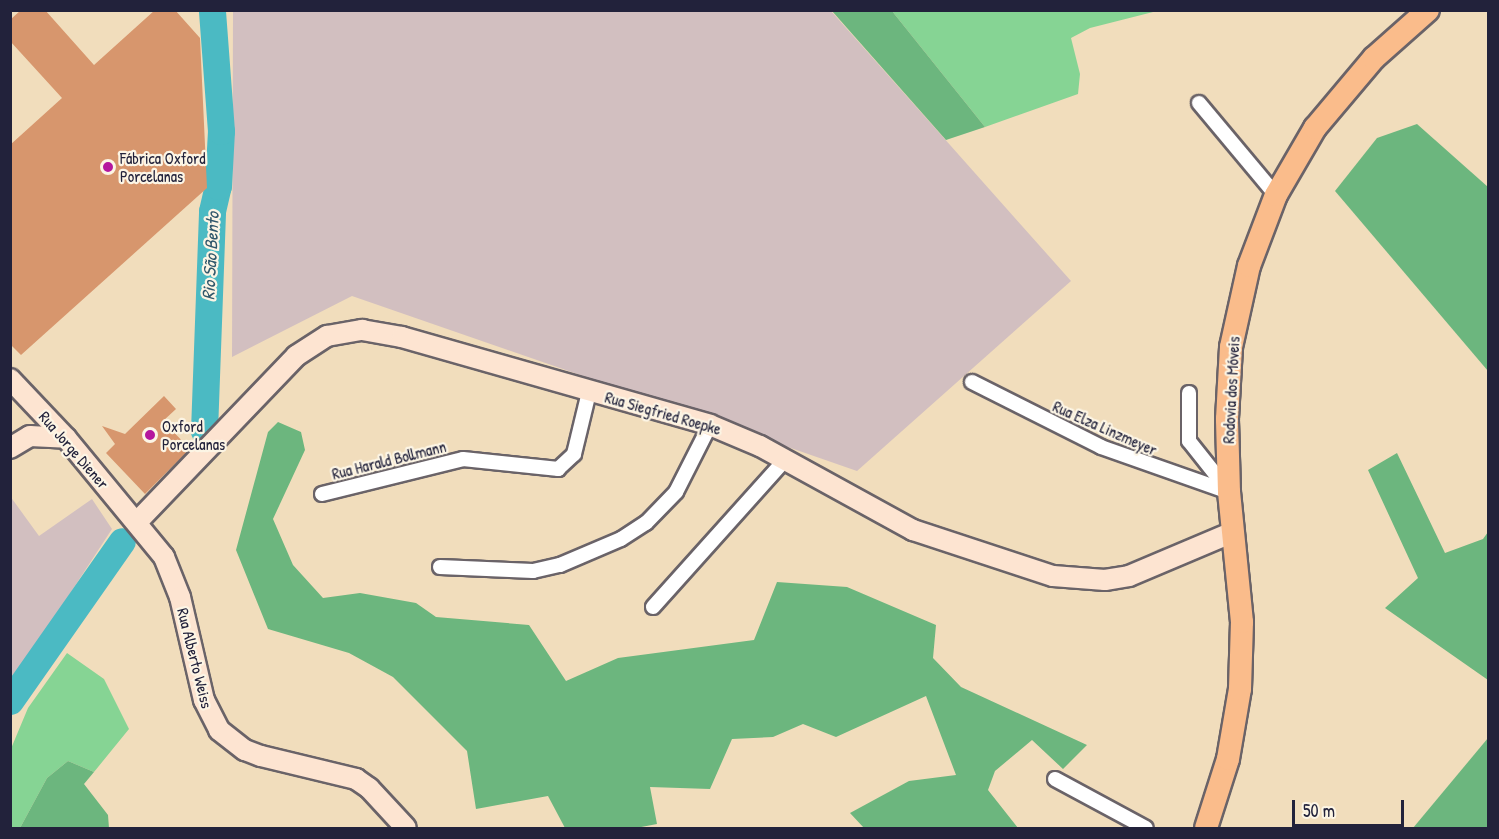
<!DOCTYPE html>
<html>
<head>
<meta charset="utf-8">
<style>
	body { margin:0 }
	#map { position:relative; width:1499px; height:839px; overflow:hidden; background:#f1ddbc; font-family:"Patrick Hand",sans-serif }
	div>[style] { position:absolute }
	.industrial>* { inset:0; background:#d2bfc0 }
	.green>* { inset:0; background:#86d494 }
	.forest>* { inset:0; background:#6cb67e }
	.river>* { height:27px; margin:-13.5px; padding:0 13.5px; transform-origin:13.5px; border-radius:13.5px; background:#4bbac3 }
	.building>* { inset:0; background:#d7966d }
	.roads { filter:drop-shadow(2px 0 #6a6368) drop-shadow(-2px 0 #6a6368) drop-shadow(0 2px #6a6368) drop-shadow(0 -2px #6a6368) }
	.street>* { height:14px; margin:-7px; padding:0 7px; transform-origin:7px; border-radius:7px; background:#fff }
	.secondary>* { height:20px; margin:-10px; padding:0 10px; transform-origin:10px; border-radius:10px; background:#fde4d1 }
	.primary>* { height:22px; margin:-11px; padding:0 11px; transform-origin:11px; border-radius:11px; background:#fabc8b }
	.dots>* { width:16px; height:16px; translate:-50% -50%; box-sizing:border-box; border:3px solid #fcf5e5; border-radius:50% }
	span { translate:-50% -50%; white-space:nowrap; text-align:center; line-height:1.15; -webkit-text-stroke:4.5px #fcf5e5; paint-order:stroke }
	.poi-label { font-size:16px; color:#22223b }
	.left { translate:0 -50%; text-align:left }
	.street-label { font-size:16px; color:#22223b }
	.water-label { font-size:18px; color:#30576b; font-style:italic }
	.frame { position:absolute; inset:0; border:12px solid #22223b; pointer-events:none }
	.scale { position:absolute; left:1292px; top:800px; width:112px; height:27px; box-sizing:border-box; border:3px solid #22223b; border-top:0; padding-left:8px; font-size:18px; line-height:21px; white-space:nowrap; color:#22223b; -webkit-text-stroke:4px #fcf5e5; paint-order:stroke }
</style>
</head>
<body>
<div id="map">
	<div class="industrial">
		<div style="clip-path:polygon(233px 11px,831px 11px,1071px 281px,857px 471px,352px 296px,232px 357px)"></div>
		<div style="clip-path:polygon(10px 496px,39px 536px,92px 499px,112px 529px,11px 684px)"></div>
	</div>
	<div class="green">
		<div style="clip-path:polygon(892px 11px,1157px 11px,1090px 28px,1071px 38px,1080px 74px,1078px 94px,985px 127px)"></div>
		<div style="clip-path:polygon(67px 653px,104px 679px,129px 729px,94px 772px,68px 761px,47px 778px,20px 828px,11px 828px,10px 751px,28px 708px)"></div>
	</div>
	<div class="forest">
		<div style="clip-path:polygon(832px 11px,892px 11px,985px 127px,946px 140px)"></div>
		<div style="clip-path:polygon(1417px 124px,1488px 187px,1488px 371px,1335px 191px,1377px 138px)"></div>
		<div style="clip-path:polygon(278px 422px,301px 432px,305px 450px,273px 519px,293px 565px,323px 598px,360px 593px,416px 603px,436px 617px,529px 625px,566px 681px,618px 658px,754px 640px,777px 582px,847px 587px,936px 625px,933px 658px,961px 687px,1087px 745px,1063px 769px,1032px 740px,995px 771px,988px 790px,1018px 828px,864px 828px,850px 813px,909px 781px,956px 775px,926px 696px,836px 737px,803px 724px,773px 737px,732px 739px,710px 789px,650px 787px,657px 824px,636px 828px,565px 828px,548px 796px,476px 809px,467px 751px,393px 677px,349px 653px,268px 629px,236px 550px,268px 432px)"></div>
		<div style="clip-path:polygon(1397px 453px,1445px 553px,1483px 539px,1488px 532px,1488px 680px,1385px 608px,1418px 578px,1368px 470px)"></div>
		<div style="clip-path:polygon(1488px 738px,1488px 828px,1413px 828px)"></div>
		<div style="clip-path:polygon(68px 761px,94px 772px,84px 784px,108px 815px,109px 828px,20px 828px,47px 778px)"></div>
	</div>
	<div class="river">
		<div style="left:204px;top:431px;width:220px;rotate:-87.9deg"></div>
		<div style="left:212px;top:211px;width:26px;rotate:-77deg"></div>
		<div style="left:218px;top:186px;width:55px;rotate:-86.9deg"></div>
		<div style="left:221px;top:131px;width:121px;rotate:-94.3deg"></div>
		<div style="left:10px;top:701px;width:195px;rotate:-55deg"></div>
	</div>
	<div class="building">
		<div style="clip-path:polygon(21px 10px,45px 10px,94px 65px,155px 10px,175px 10px,200px 38px,207px 188px,21px 355px,10px 344px,10px 145px,62px 98px,10px 41px,10px 20px)"></div>
		<div style="clip-path:polygon(164px 396px,176px 409px,163px 421px,190px 449px,145px 494px,106px 453px,115px 444px,102px 426px,125px 434px)"></div>
	</div>
	<div class="roads">
		<div class="street">
			<div style="left:1199px;top:103px;width:120px;rotate:50.1deg"></div>
			<div style="left:972px;top:382px;width:144px;rotate:26.7deg"></div>
			<div style="left:1101px;top:447px;width:136px;rotate:19.4deg"></div>
			<div style="left:1189px;top:393px;width:48px;rotate:90deg"></div>
			<div style="left:1189px;top:441px;width:63px;rotate:51.5deg"></div>
			<div style="left:322px;top:494px;width:145px;rotate:-13.9deg"></div>
			<div style="left:463px;top:459px;width:96px;rotate:6deg"></div>
			<div style="left:558px;top:469px;width:22px;rotate:-43deg"></div>
			<div style="left:574px;top:454px;width:64px;rotate:-76.4deg"></div>
			<div style="left:440px;top:567px;width:93px;rotate:2.5deg"></div>
			<div style="left:533px;top:571px;width:28px;rotate:-13deg"></div>
			<div style="left:560px;top:565px;width:66px;rotate:-23.1deg"></div>
			<div style="left:621px;top:539px;width:30px;rotate:-33deg"></div>
			<div style="left:646px;top:523px;width:43px;rotate:-45.9deg"></div>
			<div style="left:676px;top:492px;width:75px;rotate:-63.1deg"></div>
			<div style="left:653px;top:607px;width:198px;rotate:-48.1deg"></div>
			<div style="left:1055px;top:779px;width:103px;rotate:28.3deg"></div>
		</div>
		<div class="secondary">
			<div style="left:10px;top:379px;width:81px;rotate:46.5deg"></div>
			<div style="left:66px;top:438px;width:154px;rotate:50.5deg"></div>
			<div style="left:164px;top:557px;width:43px;rotate:68.2deg"></div>
			<div style="left:180px;top:597px;width:106px;rotate:76.9deg"></div>
			<div style="left:204px;top:700px;width:34px;rotate:63deg"></div>
			<div style="left:219px;top:730px;width:33px;rotate:38deg"></div>
			<div style="left:245px;top:750px;width:17px;rotate:21deg"></div>
			<div style="left:261px;top:756px;width:98px;rotate:13.6deg"></div>
			<div style="left:356px;top:779px;width:16px;rotate:35deg"></div>
			<div style="left:369px;top:788px;width:54px;rotate:47.2deg"></div>
			<div style="left:10px;top:448px;width:23px;rotate:-31deg"></div>
			<div style="left:30px;top:436px;width:36px;rotate:3deg"></div>
			<div style="left:137px;top:522px;width:230px;rotate:-46.2deg"></div>
			<div style="left:296px;top:356px;width:37px;rotate:-33deg"></div>
			<div style="left:327px;top:336px;width:36px;rotate:-10deg"></div>
			<div style="left:362px;top:330px;width:41px;rotate:9.9deg"></div>
			<div style="left:402px;top:337px;width:320px;rotate:15.9deg"></div>
			<div style="left:710px;top:425px;width:54px;rotate:22.8deg"></div>
			<div style="left:760px;top:446px;width:175px;rotate:28.8deg"></div>
			<div style="left:913px;top:530px;width:147px;rotate:18.2deg"></div>
			<div style="left:1053px;top:576px;width:52px;rotate:4.4deg"></div>
			<div style="left:1105px;top:580px;width:24px;rotate:-9deg"></div>
			<div style="left:1129px;top:576px;width:113px;rotate:-22.9deg"></div>
		</div>
		<div class="primary">
			<div style="left:1206px;top:828px;width:72px;rotate:-72.3deg"></div>
			<div style="left:1228px;top:759px;width:71px;rotate:-80.3deg"></div>
			<div style="left:1240px;top:689px;width:67px;rotate:-88.3deg"></div>
			<div style="left:1242px;top:622px;width:131px;rotate:-95.7deg"></div>
			<div style="left:1229px;top:492px;width:73px;rotate:-91.6deg"></div>
			<div style="left:1227px;top:419px;width:72px;rotate:-86.8deg"></div>
			<div style="left:1231px;top:347px;width:83px;rotate:-77.5deg"></div>
			<div style="left:1249px;top:266px;width:76px;rotate:-69.2deg"></div>
			<div style="left:1276px;top:195px;width:78px;rotate:-59.8deg"></div>
			<div style="left:1315px;top:128px;width:92px;rotate:-49.9deg"></div>
			<div style="left:1374px;top:58px;width:72px;rotate:-41.6deg"></div>
		</div>
	</div>
	<div class="dots">
		<div style="left:108px;top:167px;background:#b5179e"></div>
		<div style="left:150px;top:435px;background:#b5179e"></div>
	</div>
	<div class="poi-label">
		<span class="left" style="left:120px;top:167px">Fábrica Oxford<br>Porcelanas</span>
		<span class="left" style="left:162px;top:435px">Oxford<br>Porcelanas</span>
	</div>
	<div class="street-label">
		<span style="left:1231px;top:390px;rotate:-87deg">Rodovia dos Móveis</span>
		<span style="left:663px;top:413px;rotate:16deg">Rua Siegfried Roepke</span>
		<span style="left:1105px;top:428px;rotate:24deg">Rua Elza Linzmeyer</span>
		<span style="left:74px;top:450px;rotate:49deg">Rua Jorge Diener</span>
		<span style="left:389px;top:460px;rotate:-14deg">Rua Harald Bollmann</span>
		<span style="left:195px;top:658px;rotate:76deg">Rua Alberto Weiss</span>
	</div>
	<div class="water-label">
		<span style="left:211px;top:256px;rotate:-87deg">Rio São Bento</span>
	</div>
	<div class="frame"></div>
	<div class="scale">50 m</div>
</div>
</body>
</html>
